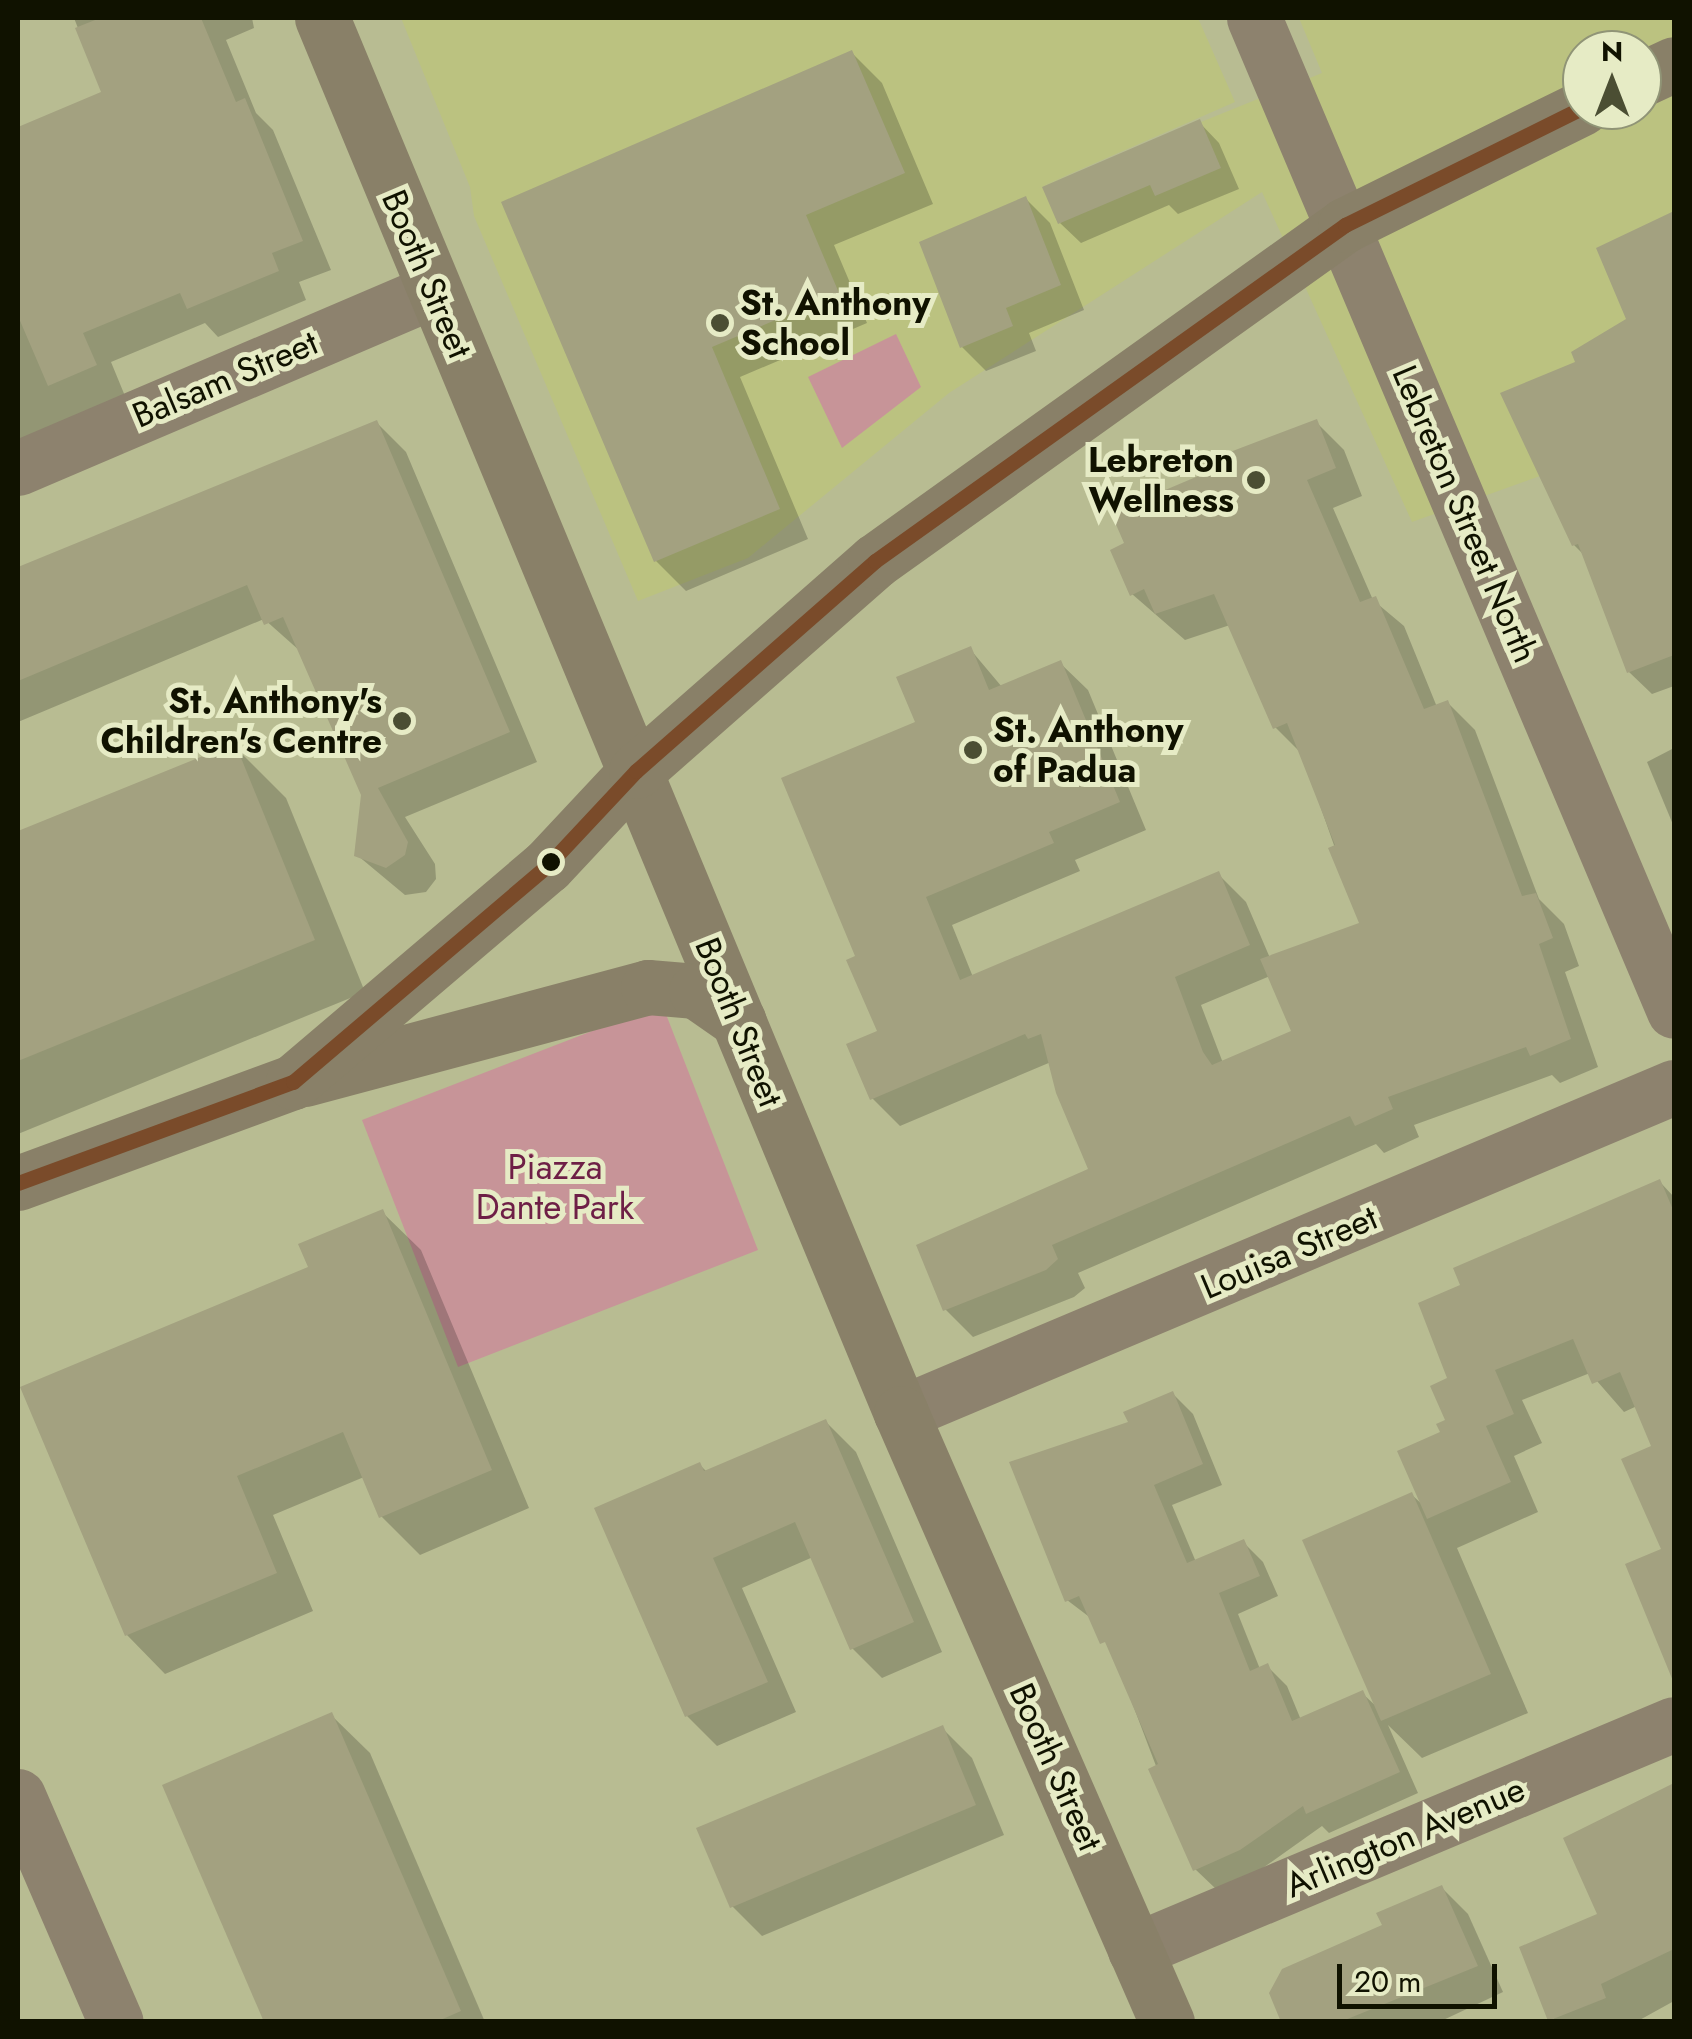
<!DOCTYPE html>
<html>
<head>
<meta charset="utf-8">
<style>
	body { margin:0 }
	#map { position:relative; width:1692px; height:2039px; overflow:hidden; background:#b8bc92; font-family:Jost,sans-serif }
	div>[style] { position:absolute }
	.built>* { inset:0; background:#bbc280 }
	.green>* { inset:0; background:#c79498 }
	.shadow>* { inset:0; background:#0003 }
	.building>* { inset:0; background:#a3a180 }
	.minor>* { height:55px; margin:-27.5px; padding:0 27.5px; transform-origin:27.5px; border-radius:27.5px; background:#8d826e }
	.tertiary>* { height:55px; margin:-27.5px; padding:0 27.5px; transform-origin:27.5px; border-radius:27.5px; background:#8d826e }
	.secondary>* { height:55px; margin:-27.5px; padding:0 27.5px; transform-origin:27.5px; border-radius:27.5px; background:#898068 }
	.bus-1>* { height:15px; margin:-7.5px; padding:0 7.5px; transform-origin:7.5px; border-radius:7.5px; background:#7a4b2a }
	.dots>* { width:28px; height:28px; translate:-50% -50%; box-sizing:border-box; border:5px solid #e6ebc5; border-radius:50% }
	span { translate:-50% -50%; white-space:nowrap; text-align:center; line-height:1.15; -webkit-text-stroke:10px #e6ebc5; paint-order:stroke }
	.street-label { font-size:35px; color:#101200 }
	.poi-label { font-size:35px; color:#101200; font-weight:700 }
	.left { translate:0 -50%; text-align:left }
	.right { translate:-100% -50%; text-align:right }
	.park-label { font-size:35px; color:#6e1f46 }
	.frame { position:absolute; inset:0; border:20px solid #101200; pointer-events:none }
	.north { position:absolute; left:1562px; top:30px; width:100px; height:100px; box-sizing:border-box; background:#e6ebc5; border:2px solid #909476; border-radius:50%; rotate:0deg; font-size:28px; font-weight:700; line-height:40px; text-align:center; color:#101200 }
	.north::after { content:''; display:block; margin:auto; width:35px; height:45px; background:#4b4e33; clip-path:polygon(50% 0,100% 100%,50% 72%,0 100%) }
	.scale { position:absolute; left:1337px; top:1964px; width:160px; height:45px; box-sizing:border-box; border:5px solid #101200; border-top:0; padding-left:12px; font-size:30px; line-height:35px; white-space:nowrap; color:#101200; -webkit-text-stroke:8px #e6ebc5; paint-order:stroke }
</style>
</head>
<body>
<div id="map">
	<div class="built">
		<div style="clip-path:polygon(evenodd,401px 18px,1198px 18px,1235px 102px,1038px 188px,1322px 73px,1299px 18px,1674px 18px,1674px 428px,1412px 522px,1262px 192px,949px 393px,748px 558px,638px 601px,474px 216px,470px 187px,401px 18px,1582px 50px,1642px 50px,1642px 110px,1582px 110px,1582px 50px)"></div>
	</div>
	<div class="green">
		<div style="clip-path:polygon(896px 334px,921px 387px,842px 448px,808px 377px)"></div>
		<div style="clip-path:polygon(662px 1004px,758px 1250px,458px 1367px,362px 1120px)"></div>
	</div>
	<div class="shadow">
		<div style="clip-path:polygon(74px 18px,252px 18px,254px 28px,226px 40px,256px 113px,273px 130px,331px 270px,299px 282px,306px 300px,218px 337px,205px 323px,111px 362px,125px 396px,18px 443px,18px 130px,104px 94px)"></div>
		<div style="clip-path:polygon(852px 53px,882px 83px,933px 204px,834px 245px,867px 323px,740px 377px,808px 539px,686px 591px,656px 561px,504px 203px)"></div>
		<div style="clip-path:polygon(1199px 122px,1219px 143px,1239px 189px,1178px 214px,1169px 205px,1081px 243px,1060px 223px)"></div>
		<div style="clip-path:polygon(1026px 199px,1050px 223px,1084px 310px,1029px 333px,1036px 351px,986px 371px,962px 347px)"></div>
		<div style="clip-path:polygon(1674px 213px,1674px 686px,1652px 694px,1629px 672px,1586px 557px,1574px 545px,1578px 363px,1629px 320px,1599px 249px)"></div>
		<div style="clip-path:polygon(evenodd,1316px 422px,1344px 450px,1362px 496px,1333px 508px,1373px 600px,1404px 626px,1437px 707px,1447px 702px,1475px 730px,1539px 899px,1564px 924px,1579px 966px,1565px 972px,1598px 1067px,1560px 1083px,1552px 1075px,1414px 1125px,1419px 1137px,1384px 1153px,1376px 1144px,1078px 1273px,1085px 1288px,1074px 1297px,973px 1337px,945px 1309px,1091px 1170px,1051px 1062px,900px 1126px,872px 1098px,881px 1032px,858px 957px,918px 723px,970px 649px,1002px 687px,1060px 663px,1088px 690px,1146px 830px,1075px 860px,1080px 871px,952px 925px,973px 977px,1218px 874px,1246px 902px,1270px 958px,1362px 925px,1302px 754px,1275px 727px,1230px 625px,1185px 640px,1132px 594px,1316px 422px,1270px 976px,1294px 1032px,1223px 1063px,1201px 1005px,1270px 976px)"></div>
		<div style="clip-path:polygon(377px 423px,406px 452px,537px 762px,405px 817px,435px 864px,436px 879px,426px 892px,405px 895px,357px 855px,363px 795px,300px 651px,264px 619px,18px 722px,18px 571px)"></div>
		<div style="clip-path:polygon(234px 746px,286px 798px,365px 992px,18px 1134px,18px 834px)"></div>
		<div style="clip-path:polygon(1674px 748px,1674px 827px,1647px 762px)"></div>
		<div style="clip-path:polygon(1660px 1182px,1674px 1197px,1674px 1660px,1662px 1647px,1665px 1551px,1655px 1447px,1637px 1406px,1624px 1412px,1590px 1373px,1522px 1400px,1542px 1443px,1514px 1456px,1538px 1512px,1457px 1548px,1528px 1713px,1422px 1758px,1388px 1725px,1418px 1793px,1329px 1833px,1322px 1826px,1260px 1870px,1216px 1889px,1195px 1869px,1114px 1655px,1092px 1619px,1067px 1600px,1131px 1424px,1173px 1394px,1193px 1414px,1222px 1485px,1172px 1505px,1196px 1562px,1243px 1542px,1263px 1562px,1278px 1596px,1238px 1614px,1260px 1669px,1267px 1666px,1287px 1686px,1301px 1720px,1362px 1693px,1378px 1708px,1412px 1495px,1424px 1506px,1448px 1421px,1463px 1286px)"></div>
		<div style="clip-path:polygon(382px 1212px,421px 1250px,529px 1508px,420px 1555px,381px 1516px,364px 1477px,273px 1515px,313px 1611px,165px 1674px,127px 1635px,311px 1269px)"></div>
		<div style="clip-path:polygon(826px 1422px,856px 1452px,942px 1652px,882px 1678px,852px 1648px,813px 1557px,742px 1588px,796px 1712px,717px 1746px,687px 1716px,700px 1465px,708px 1473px)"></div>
		<div style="clip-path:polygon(331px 1715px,370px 1753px,485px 2022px,267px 2022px)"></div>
		<div style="clip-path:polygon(942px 1728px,972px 1758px,1004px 1835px,762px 1936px,732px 1906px)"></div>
		<div style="clip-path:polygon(1674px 1787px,1674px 2001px,1636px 2022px,1552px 2022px,1600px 1915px,1566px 1839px)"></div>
		<div style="clip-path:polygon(1442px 1888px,1468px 1914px,1503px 1992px,1439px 2022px,1283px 2022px)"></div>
	</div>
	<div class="building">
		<div style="clip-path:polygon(100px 18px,201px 18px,236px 102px,245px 98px,303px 241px,272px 253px,279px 271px,187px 309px,180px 293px,83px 333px,97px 365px,48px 386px,18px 316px,18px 127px,101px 92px,75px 28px)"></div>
		<div style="clip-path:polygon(852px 50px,905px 173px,806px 215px,839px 293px,712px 347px,780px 509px,654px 562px,501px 202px)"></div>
		<div style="clip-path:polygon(1200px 119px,1221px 168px,1155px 196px,1150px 185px,1058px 224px,1042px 187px)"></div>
		<div style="clip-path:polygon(1026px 196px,1061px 285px,1006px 308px,1013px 326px,960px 348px,919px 242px)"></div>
		<div style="clip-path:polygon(1674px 211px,1674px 655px,1627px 673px,1578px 544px,1572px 546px,1500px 393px,1575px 362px,1571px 352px,1626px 319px,1596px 248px)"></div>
		<div style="clip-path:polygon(1317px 419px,1336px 468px,1307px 480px,1360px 602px,1376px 596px,1424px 709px,1448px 700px,1522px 896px,1536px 893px,1553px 938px,1539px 944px,1571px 1039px,1530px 1056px,1526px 1047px,1388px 1097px,1393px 1109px,1355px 1126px,1350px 1116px,1052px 1245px,1058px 1259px,1046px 1270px,943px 1311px,916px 1245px,1088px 1169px,1056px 1093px,1041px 1034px,1028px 1039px,1025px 1034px,870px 1100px,846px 1044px,877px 1031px,846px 960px,855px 956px,781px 778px,915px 722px,896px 677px,971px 646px,989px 690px,1061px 660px,1120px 802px,1049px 832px,1054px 843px,926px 897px,960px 980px,1219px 871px,1250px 945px,1175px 977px,1203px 1052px,1212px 1065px,1291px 1031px,1260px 959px,1359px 923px,1328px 848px,1335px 845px,1287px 723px,1273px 729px,1214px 594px,1155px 614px,1144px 589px,1130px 596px,1110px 550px,1124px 543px,1111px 513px,1203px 474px,1217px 457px)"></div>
		<div style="clip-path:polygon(377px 420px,510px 732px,378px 788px,408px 842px,405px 855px,386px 868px,354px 856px,361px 795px,283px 617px,264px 625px,247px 585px,18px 681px,18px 567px)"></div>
		<div style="clip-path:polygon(235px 743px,315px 940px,18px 1061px,18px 831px)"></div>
		<div style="clip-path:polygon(1660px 1179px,1674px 1212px,1673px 1681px,1625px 1564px,1661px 1549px,1621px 1459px,1651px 1446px,1620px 1372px,1592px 1384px,1573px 1339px,1495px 1370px,1514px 1414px,1486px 1426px,1511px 1482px,1427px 1519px,1397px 1451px,1440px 1432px,1436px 1424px,1445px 1420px,1430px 1386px,1447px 1378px,1418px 1303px,1460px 1285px,1453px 1268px)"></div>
		<div style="clip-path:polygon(383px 1209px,492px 1470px,379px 1518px,343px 1432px,237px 1476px,277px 1573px,125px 1636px,20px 1387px,308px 1267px,298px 1244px)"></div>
		<div style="clip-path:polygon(1173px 1391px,1203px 1464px,1154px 1485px,1187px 1563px,1244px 1539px,1260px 1576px,1219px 1593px,1250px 1671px,1268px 1663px,1292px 1721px,1363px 1690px,1400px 1772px,1306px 1814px,1303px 1806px,1240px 1850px,1193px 1871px,1148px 1769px,1158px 1764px,1105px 1642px,1100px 1644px,1079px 1596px,1065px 1602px,1009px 1462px,1128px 1422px,1123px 1412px)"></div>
		<div style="clip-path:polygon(826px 1419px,914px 1622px,850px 1650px,795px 1522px,713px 1558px,768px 1682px,685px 1717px,594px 1508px,700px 1462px,704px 1471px)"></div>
		<div style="clip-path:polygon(1412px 1492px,1491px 1674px,1381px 1721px,1302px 1540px)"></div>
		<div style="clip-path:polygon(332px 1712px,461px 2011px,436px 2022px,264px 2022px,162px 1785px)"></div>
		<div style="clip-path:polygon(943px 1725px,976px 1805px,730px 1908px,696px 1828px)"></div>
		<div style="clip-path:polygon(1674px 1783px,1674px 1949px,1601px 1984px,1606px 1998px,1548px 2021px,1519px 1947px,1597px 1914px,1563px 1838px)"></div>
		<div style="clip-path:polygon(1442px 1885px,1478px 1966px,1340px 2022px,1281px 2022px,1269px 1993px,1282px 1969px,1382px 1925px,1376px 1913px)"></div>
	</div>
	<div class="minor">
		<div style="left:1254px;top:18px;width:1078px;rotate:67.07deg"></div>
		<div style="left:18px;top:468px;width:451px;rotate:-23.1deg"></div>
		<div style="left:901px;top:1413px;width:839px;rotate:-22.87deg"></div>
		<div style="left:1135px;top:1950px;width:584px;rotate:-22.75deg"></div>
	</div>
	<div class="tertiary">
		<div style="left:18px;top:1796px;width:246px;rotate:66.6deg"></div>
	</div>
	<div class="secondary">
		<div style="left:322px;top:18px;width:1510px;rotate:67.46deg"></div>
		<div style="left:901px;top:1413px;width:665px;rotate:66.41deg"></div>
		<div style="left:1642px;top:79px;width:35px;rotate:-25deg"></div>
		<div style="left:305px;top:1079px;width:355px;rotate:-15deg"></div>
		<div style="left:648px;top:987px;width:48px;rotate:4.8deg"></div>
		<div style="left:696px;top:991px;width:52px;rotate:34.9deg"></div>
		<div style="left:18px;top:1183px;width:293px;rotate:-20.2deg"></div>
		<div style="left:293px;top:1082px;width:333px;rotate:-40.4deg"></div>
		<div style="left:547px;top:866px;width:130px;rotate:-46.9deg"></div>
		<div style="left:636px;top:771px;width:318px;rotate:-41.3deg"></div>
		<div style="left:875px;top:561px;width:578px;rotate:-35.56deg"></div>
		<div style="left:1345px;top:225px;width:264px;rotate:-26.3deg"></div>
	</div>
	<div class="bus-1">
		<div style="left:18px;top:1183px;width:293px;rotate:-20.2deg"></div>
		<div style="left:293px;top:1082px;width:333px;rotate:-40.4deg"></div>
		<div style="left:547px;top:866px;width:130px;rotate:-46.9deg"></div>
		<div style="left:636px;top:771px;width:318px;rotate:-41.3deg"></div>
		<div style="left:875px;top:561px;width:578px;rotate:-35.56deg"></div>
		<div style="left:1345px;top:225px;width:264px;rotate:-26.3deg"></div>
	</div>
	<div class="dots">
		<div style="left:720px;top:323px;background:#4b4e33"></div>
		<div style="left:1256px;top:480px;background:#4b4e33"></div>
		<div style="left:402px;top:721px;background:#4b4e33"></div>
		<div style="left:973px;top:750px;background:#4b4e33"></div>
		<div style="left:551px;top:862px;background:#101200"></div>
	</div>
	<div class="street-label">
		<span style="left:427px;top:274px;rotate:67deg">Booth Street</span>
		<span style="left:225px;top:379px;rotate:-23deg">Balsam Street</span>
		<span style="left:1465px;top:514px;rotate:67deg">Lebreton Street North</span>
		<span style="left:739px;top:1022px;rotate:68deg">Booth Street</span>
		<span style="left:1289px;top:1252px;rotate:-23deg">Louisa Street</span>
		<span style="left:1056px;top:1767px;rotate:66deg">Booth Street</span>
		<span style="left:1405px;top:1837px;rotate:-23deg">Arlington Avenue</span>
	</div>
	<div class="poi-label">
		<span class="left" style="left:740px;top:323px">St. Anthony<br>School</span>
		<span class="right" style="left:1234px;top:480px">Lebreton<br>Wellness</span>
		<span class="right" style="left:382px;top:721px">St. Anthony's<br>Children's Centre</span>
		<span class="left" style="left:993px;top:750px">St. Anthony<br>of Padua</span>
	</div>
	<div class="park-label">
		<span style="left:555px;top:1187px">Piazza<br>Dante Park</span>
	</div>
	<div class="frame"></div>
	<div class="north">N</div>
	<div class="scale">20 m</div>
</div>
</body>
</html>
